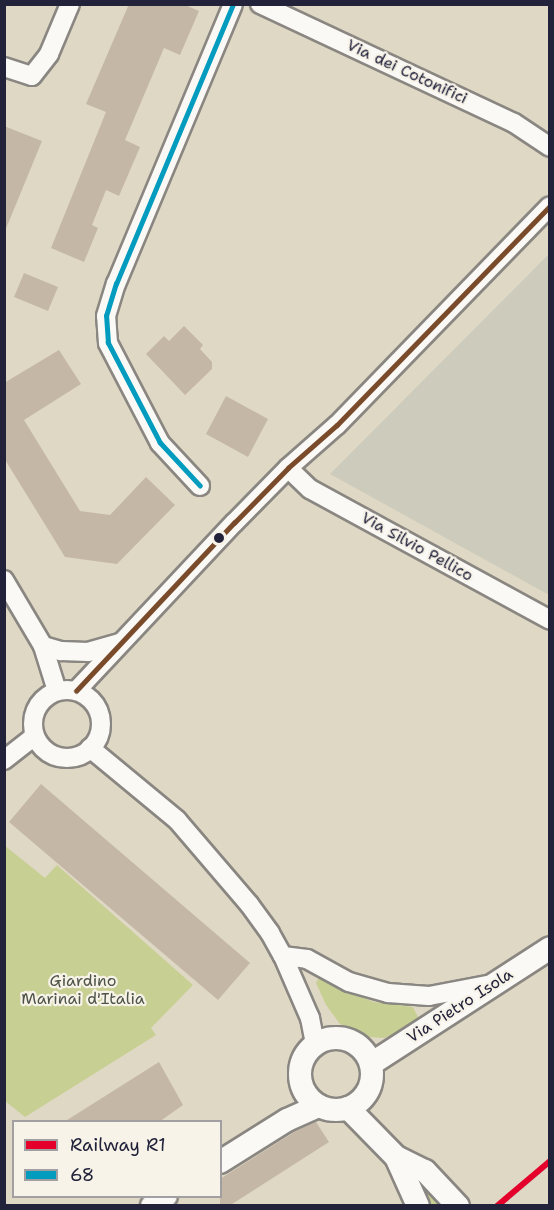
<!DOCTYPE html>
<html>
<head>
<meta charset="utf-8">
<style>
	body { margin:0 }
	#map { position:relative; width:554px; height:1210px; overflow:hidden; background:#dfd8c5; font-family:"Shantell Sans",sans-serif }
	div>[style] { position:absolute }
	.industrial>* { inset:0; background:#cdcbbb }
	.green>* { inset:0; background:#c8cf93 }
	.building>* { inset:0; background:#c5b7a5 }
	.roads { filter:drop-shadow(2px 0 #8a8681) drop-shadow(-2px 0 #8a8681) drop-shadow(0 2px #8a8681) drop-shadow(0 -2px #8a8681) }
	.minor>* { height:18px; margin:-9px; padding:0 9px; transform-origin:9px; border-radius:9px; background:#faf9f6 }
	.minor>.ring { margin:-9px; padding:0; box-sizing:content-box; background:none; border:18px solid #faf9f6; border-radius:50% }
	.tertiary>* { height:22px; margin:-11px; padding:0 11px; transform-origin:11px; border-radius:11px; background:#faf9f6 }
	.tertiary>.ring { margin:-11px; padding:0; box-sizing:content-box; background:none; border:22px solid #faf9f6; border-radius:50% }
	.rail>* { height:4.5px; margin:-2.25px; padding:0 2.25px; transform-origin:2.25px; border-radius:2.25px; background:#b2b1b1 }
	.bus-1>* { height:4.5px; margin:-2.25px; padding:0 2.25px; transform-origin:2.25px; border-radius:2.25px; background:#039cbf }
	.bus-2>* { height:4.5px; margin:-2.25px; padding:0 2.25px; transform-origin:2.25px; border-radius:2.25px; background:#7a4b2a }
	.rail-1>* { height:6px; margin:-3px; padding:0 3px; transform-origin:3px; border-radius:3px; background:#e4002b }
	.dots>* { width:16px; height:16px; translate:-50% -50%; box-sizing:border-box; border:3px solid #f7f3e8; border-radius:50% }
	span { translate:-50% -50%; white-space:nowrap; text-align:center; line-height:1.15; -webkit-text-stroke:4.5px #f7f3e8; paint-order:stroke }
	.street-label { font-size:16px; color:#22223b }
	.park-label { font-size:16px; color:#4e5449 }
	.frame { position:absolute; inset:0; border:6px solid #22223b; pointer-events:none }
	.legend { position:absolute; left:12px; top:1120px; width:210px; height:78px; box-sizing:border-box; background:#f7f3e8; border:2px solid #a29fa3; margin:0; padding:8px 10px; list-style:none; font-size:18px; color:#22223b }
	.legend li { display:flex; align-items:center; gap:12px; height:30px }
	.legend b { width:30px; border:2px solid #a29fa3 }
</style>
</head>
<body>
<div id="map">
	<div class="industrial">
		<div style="clip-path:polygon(549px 254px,549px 595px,330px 474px)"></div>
	</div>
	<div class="green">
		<div style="clip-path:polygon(4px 845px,45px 878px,57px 865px,193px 985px,151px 1028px,156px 1035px,25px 1117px,5px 1101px)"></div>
		<div style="clip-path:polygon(319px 978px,340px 989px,374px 1002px,413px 1007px,420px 1021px,404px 1030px,384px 1038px,369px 1037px,340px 1024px,326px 1005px,316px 983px)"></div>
		<div style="clip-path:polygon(421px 1179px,447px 1205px,432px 1205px,417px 1184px)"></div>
	</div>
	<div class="building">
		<div style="clip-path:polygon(129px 4px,183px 4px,199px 11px,180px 55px,164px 48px,125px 140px,140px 147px,119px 196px,106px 190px,92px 225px,98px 228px,84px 262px,51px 248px,106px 112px,86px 104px)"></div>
		<div style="clip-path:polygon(4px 126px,42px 141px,5px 231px,4px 231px)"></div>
		<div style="clip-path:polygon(24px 273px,58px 287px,48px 311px,14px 297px)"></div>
		<div style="clip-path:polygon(184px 326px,203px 345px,200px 349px,212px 362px,212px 369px,185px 395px,146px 354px,164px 336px,169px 341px)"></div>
		<div style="clip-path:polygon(59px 350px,81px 384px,24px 420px,80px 511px,110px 515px,146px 477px,175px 505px,117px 564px,65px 557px,4px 458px,4px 383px)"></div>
		<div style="clip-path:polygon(226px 396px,268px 419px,248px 457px,206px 434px)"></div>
		<div style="clip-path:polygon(41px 784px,250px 963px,218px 1000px,9px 822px)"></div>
		<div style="clip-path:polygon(159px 1062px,183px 1105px,159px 1122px,64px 1122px)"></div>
		<div style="clip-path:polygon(316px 1122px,329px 1142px,229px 1206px,220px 1206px,220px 1179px,296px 1131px)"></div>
	</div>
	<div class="roads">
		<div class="minor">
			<div style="left:260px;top:4px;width:280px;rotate:25.1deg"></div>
			<div style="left:514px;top:123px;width:43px;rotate:33.7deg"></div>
			<div style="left:4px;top:67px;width:29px;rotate:18deg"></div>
			<div style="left:32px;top:76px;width:28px;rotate:-52deg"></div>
			<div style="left:49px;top:54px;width:54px;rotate:-67.2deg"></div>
			<div style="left:288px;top:468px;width:30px;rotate:44deg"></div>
			<div style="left:310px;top:489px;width:273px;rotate:28.6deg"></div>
			<div style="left:200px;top:486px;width:59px;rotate:-132.9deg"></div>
			<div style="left:160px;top:443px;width:113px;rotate:-117.5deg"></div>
			<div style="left:108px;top:343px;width:27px;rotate:-94deg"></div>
			<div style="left:106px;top:316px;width:34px;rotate:-73deg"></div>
			<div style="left:116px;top:284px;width:303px;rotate:-67.3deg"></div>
			<div style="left:4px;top:580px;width:77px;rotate:59.4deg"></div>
			<div style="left:43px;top:646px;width:47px;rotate:72.7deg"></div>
			<div style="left:43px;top:646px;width:19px;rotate:16deg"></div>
			<div style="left:61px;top:651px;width:27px;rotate:2deg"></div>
			<div style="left:88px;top:652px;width:33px;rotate:-16deg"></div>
			<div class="ring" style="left:33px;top:690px;width:50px;height:50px"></div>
			<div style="left:76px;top:691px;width:231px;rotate:-46.8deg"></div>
			<div style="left:234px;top:523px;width:77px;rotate:-45.5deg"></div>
			<div style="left:288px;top:468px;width:65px;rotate:-41.3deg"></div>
			<div style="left:337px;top:425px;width:305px;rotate:-45.8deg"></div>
			<div style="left:90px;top:748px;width:113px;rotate:39.6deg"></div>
			<div style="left:177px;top:820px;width:111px;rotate:49.4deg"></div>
			<div style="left:249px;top:904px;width:36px;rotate:54deg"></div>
			<div style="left:270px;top:933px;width:26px;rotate:61deg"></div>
			<div style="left:283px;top:956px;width:68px;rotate:66.5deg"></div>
			<div style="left:310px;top:1018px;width:26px;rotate:79deg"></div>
			<div style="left:4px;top:760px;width:39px;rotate:-38deg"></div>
			<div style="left:283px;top:956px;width:24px;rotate:7deg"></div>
			<div style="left:307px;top:959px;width:48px;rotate:28.7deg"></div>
			<div style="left:349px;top:982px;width:41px;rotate:15.8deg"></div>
			<div style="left:388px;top:993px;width:41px;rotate:4.2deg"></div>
			<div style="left:429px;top:996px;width:60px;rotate:-10.6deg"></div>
		</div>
		<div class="tertiary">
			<div class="ring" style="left:300px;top:1038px;width:50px;height:50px"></div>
			<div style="left:371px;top:1064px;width:213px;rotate:-32.9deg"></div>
			<div style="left:348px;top:1108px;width:69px;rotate:45.6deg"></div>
			<div style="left:396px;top:1157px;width:32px;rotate:26deg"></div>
			<div style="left:425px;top:1171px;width:48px;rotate:46.7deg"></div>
			<div style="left:396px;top:1157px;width:54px;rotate:65.8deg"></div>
			<div style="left:220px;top:1162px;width:79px;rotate:-32.1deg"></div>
			<div style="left:287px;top:1120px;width:35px;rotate:-24deg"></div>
			<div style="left:152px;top:1206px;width:17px;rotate:-36deg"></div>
		</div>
	</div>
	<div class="rail">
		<div style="left:497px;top:1206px;width:70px;rotate:-40.3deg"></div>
	</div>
	<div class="bus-1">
		<div style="left:200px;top:486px;width:59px;rotate:-132.9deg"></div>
		<div style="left:160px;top:443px;width:113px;rotate:-117.5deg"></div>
		<div style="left:108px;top:343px;width:27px;rotate:-94deg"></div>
		<div style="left:106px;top:316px;width:34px;rotate:-73deg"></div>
		<div style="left:116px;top:284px;width:303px;rotate:-67.3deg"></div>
	</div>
	<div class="bus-2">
		<div style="left:76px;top:691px;width:231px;rotate:-46.8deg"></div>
		<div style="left:234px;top:523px;width:77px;rotate:-45.5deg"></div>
		<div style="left:288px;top:468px;width:65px;rotate:-41.3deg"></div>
		<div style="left:337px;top:425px;width:305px;rotate:-45.8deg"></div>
	</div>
	<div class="rail-1">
		<div style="left:497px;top:1206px;width:70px;rotate:-40.3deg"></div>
	</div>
	<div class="dots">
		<div style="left:219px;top:538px;background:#22223b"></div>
	</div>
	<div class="street-label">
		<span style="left:407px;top:72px;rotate:25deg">Via dei Cotonifici</span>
		<span style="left:417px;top:547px;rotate:29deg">Via Silvio Pellico</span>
		<span style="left:460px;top:1006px;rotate:-33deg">Via Pietro Isola</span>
	</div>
	<div class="park-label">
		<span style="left:83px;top:990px">Giardino<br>Marinai d'Italia</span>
	</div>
	<div class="frame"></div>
	<ul class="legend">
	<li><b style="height:8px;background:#e4002b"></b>Railway R1</li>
	<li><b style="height:8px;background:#039cbf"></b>68</li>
	</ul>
</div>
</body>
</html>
